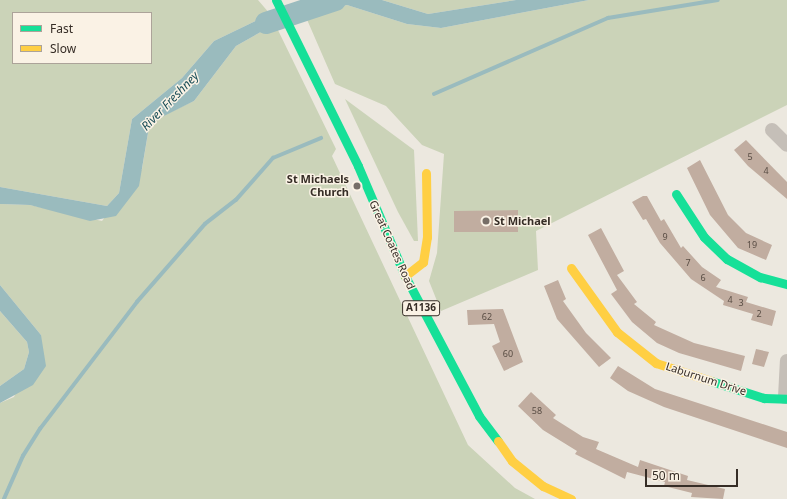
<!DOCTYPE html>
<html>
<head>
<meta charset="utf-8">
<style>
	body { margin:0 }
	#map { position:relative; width:787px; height:499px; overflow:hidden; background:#ece8df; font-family:"Noto Sans",sans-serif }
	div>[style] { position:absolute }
	.green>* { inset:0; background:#cbd3b8 }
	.water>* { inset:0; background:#9abbbe }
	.stream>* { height:3.5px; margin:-1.75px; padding:0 1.75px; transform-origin:1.75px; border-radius:1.75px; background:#9abbbe }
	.river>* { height:22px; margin:-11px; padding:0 11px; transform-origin:11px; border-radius:11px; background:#9abbbe }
	.building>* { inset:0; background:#c1ada0 }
	.street>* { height:14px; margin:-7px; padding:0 7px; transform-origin:7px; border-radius:7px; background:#c5bfb8 }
	.fast>* { height:9px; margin:-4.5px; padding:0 4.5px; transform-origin:4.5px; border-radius:4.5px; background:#16e098 }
	.slow>* { height:9px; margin:-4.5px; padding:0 4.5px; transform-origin:4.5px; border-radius:4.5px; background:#ffcf43 }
	.dots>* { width:11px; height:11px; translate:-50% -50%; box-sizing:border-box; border:2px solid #faf2e5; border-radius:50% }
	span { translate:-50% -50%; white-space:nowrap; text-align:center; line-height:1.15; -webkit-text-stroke:3px #faf2e5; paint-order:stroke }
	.number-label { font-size:9px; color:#594d44 }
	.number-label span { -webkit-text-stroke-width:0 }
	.shield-label span { padding:1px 3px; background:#faf2e5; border:1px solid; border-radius:3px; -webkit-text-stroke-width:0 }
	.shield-label { font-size:10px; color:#362d26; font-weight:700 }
	.poi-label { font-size:11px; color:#362d26; font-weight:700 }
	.right { translate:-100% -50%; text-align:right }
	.left { translate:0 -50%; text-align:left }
	.street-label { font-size:11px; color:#362d26 }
	.water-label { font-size:12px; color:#1b4e58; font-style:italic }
	.legend { position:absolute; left:12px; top:12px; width:140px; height:52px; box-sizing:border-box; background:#faf2e5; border:1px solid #aca399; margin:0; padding:5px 7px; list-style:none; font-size:12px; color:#362d26 }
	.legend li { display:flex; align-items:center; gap:8px; height:20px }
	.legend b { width:20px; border:1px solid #aca399 }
	.scale { position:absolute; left:645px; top:469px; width:93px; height:18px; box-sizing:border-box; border:2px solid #362d26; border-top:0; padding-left:5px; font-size:12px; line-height:14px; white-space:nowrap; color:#362d26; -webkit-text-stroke:3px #faf2e5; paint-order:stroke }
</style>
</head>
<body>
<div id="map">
	<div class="green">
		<div style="clip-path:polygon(evenodd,0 0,258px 0,270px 14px,214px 41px,182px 78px,132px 119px,119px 193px,107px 206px,0 187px,0 0,13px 13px,151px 13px,151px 63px,13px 63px,13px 13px)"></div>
		<div style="clip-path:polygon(382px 0,516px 0,428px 14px)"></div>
		<div style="clip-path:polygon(589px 0,787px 0,787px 105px,536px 231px,538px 270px,441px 311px,429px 281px,437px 253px,444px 154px,422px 145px,386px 106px,335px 84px,305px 15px,347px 5px,407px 24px,441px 28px)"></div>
		<div style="clip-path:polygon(275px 24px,336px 149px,332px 156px,468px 445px,515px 488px,535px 499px,0 499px,0 403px,14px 397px,41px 335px,0 285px,0 204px,30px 205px,102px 221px,142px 169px,149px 127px,158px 118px,194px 101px,236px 46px)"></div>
		<div style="clip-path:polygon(345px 99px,414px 150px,418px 241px,414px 241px,398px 212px)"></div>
		<div style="clip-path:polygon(0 311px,27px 342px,29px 352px,24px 369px,0 386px)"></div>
	</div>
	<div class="water">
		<div style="clip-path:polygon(303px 0,382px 0,428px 14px,516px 0,589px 0,441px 28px,407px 24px,347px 5px,305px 15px,300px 2px)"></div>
		<div style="clip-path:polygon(270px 14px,275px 24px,236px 46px,194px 101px,158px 119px,149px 127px,139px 186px,116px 216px,90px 221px,30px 205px,0 204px,0 187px,107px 206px,119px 193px,132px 119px,182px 78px,214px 41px)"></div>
		<div style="clip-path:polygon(0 285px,41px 335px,46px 366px,33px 385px,0 403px,0 386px,24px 369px,29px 352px,27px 342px,0 311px)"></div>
	</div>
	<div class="stream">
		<div style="left:434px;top:94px;width:190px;rotate:-23.6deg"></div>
		<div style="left:608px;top:18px;width:111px;rotate:-9.3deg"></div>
		<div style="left:4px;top:499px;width:47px;rotate:-66.2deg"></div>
		<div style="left:23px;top:456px;width:32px;rotate:-58deg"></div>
		<div style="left:40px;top:429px;width:160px;rotate:-52.6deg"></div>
		<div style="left:137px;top:302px;width:103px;rotate:-48.9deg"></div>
		<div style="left:205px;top:224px;width:39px;rotate:-38deg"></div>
		<div style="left:236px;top:200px;width:56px;rotate:-48.6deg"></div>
		<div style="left:273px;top:158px;width:52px;rotate:-22.6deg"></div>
	</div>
	<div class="river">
		<div style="left:266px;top:23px;width:73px;rotate:-18.4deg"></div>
	</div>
	<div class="building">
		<div style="clip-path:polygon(746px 140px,787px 182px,787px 199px,748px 166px,734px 150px)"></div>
		<div style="clip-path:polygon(700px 160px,728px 215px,746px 233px,772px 245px,766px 260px,738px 248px,710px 215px,687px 168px)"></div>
		<div style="clip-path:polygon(643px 196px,647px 196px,661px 221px,664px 219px,681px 248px,683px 246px,702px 267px,721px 280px,716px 287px,748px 297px,746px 302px,776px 311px,772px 326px,751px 320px,753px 314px,723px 305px,724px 301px,691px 279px,660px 243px,646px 219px,643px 220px,632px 202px)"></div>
		<div style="clip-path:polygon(518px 210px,518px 232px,454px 232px,454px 211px)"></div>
		<div style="clip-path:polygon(601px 228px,624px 271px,617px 275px,637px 302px,634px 304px,656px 322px,654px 325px,694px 343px,745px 356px,741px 371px,679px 353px,657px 343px,632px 322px,611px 294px,617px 290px,588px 235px)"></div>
		<div style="clip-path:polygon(558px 280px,566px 299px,563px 301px,586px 333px,611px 358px,599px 367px,557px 319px,544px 286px)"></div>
		<div style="clip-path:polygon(503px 309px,523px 362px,504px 371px,492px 346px,500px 342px,494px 324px,468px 325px,467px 310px)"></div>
		<div style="clip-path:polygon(756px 349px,769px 352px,764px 367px,752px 364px)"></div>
		<div style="clip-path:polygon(618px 366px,655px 389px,787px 432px,787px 448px,664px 407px,628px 391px,610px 378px)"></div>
		<div style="clip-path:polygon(531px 392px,556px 415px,553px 418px,583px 437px,599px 442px,596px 449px,638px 467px,640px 460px,688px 476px,687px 480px,725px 489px,723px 499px,691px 497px,692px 493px,664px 486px,665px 482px,627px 472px,625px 479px,575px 454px,577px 451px,543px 430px,518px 406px)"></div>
	</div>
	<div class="street">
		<div style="left:772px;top:130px;width:21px;rotate:45deg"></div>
		<div style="left:785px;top:397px;width:36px;rotate:-87deg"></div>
	</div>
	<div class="fast">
		<div style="left:276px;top:0;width:185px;rotate:63.7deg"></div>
		<div style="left:358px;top:166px;width:120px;rotate:66.9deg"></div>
		<div style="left:405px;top:276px;width:158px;rotate:62.1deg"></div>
		<div style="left:479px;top:416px;width:31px;rotate:53deg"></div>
		<div style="left:676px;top:194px;width:51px;rotate:56.9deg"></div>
		<div style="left:704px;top:237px;width:32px;rotate:44deg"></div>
		<div style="left:727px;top:259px;width:38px;rotate:29deg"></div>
		<div style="left:760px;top:277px;width:28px;rotate:15deg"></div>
		<div style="left:711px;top:381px;width:56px;rotate:17.8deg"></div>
		<div style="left:764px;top:398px;width:23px;rotate:2deg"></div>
	</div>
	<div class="slow">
		<div style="left:571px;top:268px;width:79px;rotate:54.3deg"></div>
		<div style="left:617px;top:332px;width:50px;rotate:38.5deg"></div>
		<div style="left:656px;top:363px;width:58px;rotate:18.1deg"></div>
		<div style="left:405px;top:276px;width:23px;rotate:-38deg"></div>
		<div style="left:423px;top:262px;width:25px;rotate:-81deg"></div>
		<div style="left:427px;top:237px;width:64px;rotate:-90.9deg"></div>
		<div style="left:498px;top:441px;width:24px;rotate:55deg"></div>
		<div style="left:512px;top:461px;width:40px;rotate:39deg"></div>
		<div style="left:543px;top:486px;width:31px;rotate:25deg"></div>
	</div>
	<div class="dots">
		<div style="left:357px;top:186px;background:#766e67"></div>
		<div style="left:486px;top:221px;background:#766e67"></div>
	</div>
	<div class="number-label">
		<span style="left:750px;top:157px">5</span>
		<span style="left:766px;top:171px">4</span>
		<span style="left:665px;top:237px">9</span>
		<span style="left:752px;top:245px">19</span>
		<span style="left:688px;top:263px">7</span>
		<span style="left:703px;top:278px">6</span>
		<span style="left:730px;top:300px">4</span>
		<span style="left:741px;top:303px">3</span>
		<span style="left:759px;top:314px">2</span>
		<span style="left:487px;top:317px">62</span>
		<span style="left:508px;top:354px">60</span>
		<span style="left:537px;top:411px">58</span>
	</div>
	<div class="shield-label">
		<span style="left:421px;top:308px">A1136</span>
	</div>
	<div class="poi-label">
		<span class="right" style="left:349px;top:186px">St Michaels<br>Church</span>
		<span class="left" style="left:494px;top:221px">St Michael</span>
	</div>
	<div class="street-label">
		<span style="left:392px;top:245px;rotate:66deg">Great Coates Road</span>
		<span style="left:706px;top:379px;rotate:18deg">Laburnum Drive</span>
	</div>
	<div class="water-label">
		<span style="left:170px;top:101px;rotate:-46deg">River Freshney</span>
	</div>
	<ul class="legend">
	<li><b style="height:5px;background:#16e098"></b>Fast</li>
	<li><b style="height:5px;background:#ffcf43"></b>Slow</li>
	</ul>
	<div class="scale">50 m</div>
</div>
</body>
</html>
